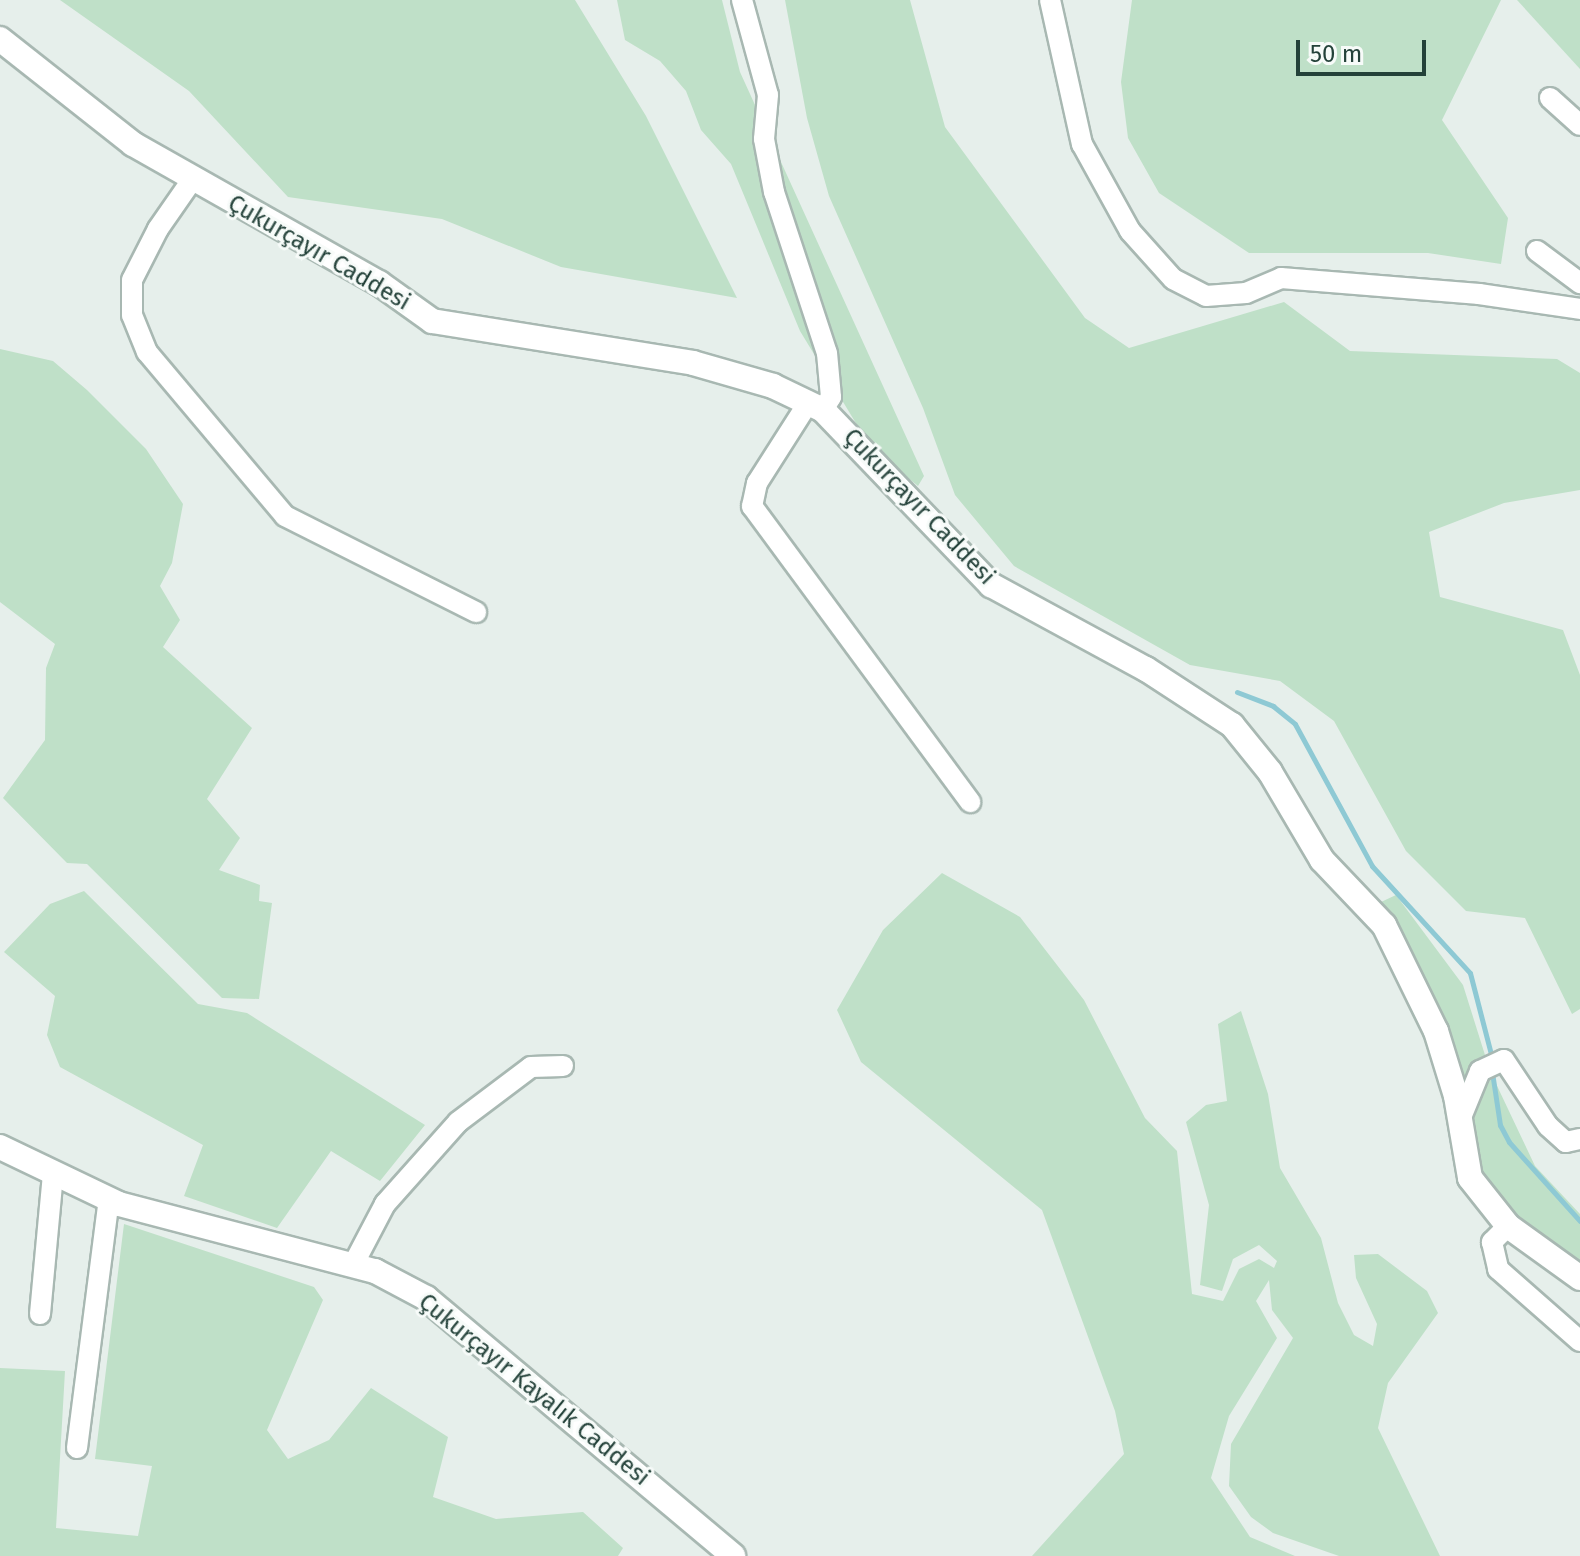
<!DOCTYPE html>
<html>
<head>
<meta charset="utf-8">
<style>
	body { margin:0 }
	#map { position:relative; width:1580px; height:1556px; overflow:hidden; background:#e6efeb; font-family:"Fira Sans",sans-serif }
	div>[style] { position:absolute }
	.green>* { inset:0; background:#bfe0c8 }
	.stream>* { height:5px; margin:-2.5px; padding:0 2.5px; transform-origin:2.5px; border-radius:2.5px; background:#8ec9d4 }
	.roads { filter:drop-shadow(2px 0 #a8b8b2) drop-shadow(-2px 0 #a8b8b2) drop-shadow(0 2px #a8b8b2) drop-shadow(0 -2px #a8b8b2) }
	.minor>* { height:20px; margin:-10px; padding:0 10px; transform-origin:10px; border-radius:10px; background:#fff }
	.tertiary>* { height:24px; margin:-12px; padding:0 12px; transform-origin:12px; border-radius:12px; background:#fff }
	span { translate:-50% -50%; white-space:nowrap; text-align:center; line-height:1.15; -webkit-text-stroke:6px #f7fbf9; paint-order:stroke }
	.street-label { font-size:24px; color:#24423a }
	.scale { position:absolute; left:1296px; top:40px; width:130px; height:36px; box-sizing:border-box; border:4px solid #24423a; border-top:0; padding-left:10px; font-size:24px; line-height:28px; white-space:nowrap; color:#24423a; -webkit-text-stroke:6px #f7fbf9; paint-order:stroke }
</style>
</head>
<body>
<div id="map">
	<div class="green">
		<div style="clip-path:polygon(60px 0,575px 0,646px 116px,737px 298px,561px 267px,442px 219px,288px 197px,189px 91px)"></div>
		<div style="clip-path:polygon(617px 0,722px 0,740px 72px,924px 476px,918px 486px,871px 448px,800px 331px,731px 164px,701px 130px,686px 91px,660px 61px,625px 40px)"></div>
		<div style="clip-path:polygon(785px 0,910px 0,945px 127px,1085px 318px,1129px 348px,1284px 302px,1350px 351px,1557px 359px,1580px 373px,1580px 490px,1504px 503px,1429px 532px,1440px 597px,1563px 630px,1580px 675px,1580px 1009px,1572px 1014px,1525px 918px,1466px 911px,1406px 851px,1334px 721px,1280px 681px,1190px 665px,1014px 566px,955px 495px,923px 408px,829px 196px,807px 118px)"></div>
		<div style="clip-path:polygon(1132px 0,1501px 0,1442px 120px,1508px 218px,1501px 264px,1428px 253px,1249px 253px,1159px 193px,1128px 138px,1121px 82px)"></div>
		<div style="clip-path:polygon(1517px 0,1580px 0,1580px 69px)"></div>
		<div style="clip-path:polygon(0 349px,53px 361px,87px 390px,146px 449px,183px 504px,172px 563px,160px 586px,180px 620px,163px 647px,252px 728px,207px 799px,240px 838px,219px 870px,260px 885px,259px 901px,272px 903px,259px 999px,222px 998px,87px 864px,67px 863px,3px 798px,45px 740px,46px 668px,55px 644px,0 602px)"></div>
		<div style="clip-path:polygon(942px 873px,1020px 917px,1084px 1000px,1145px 1118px,1177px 1151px,1192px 1294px,1223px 1301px,1239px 1269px,1259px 1259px,1274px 1268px,1277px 1261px,1259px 1245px,1233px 1259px,1222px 1291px,1200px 1285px,1209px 1205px,1186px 1122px,1206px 1105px,1227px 1101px,1218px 1024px,1241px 1011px,1268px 1094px,1280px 1168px,1321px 1238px,1338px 1303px,1354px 1335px,1373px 1346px,1377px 1324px,1356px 1278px,1354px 1255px,1378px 1254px,1427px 1291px,1438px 1313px,1388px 1383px,1378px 1428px,1440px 1556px,1339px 1556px,1273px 1533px,1251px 1517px,1229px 1486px,1231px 1444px,1293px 1338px,1272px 1310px,1269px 1280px,1256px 1301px,1277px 1338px,1229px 1416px,1211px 1478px,1250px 1537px,1295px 1556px,1032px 1556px,1124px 1454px,1115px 1411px,1042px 1210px,861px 1062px,837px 1010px,883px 930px)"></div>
		<div style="clip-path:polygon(84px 891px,198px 1004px,247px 1013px,425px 1125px,380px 1181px,331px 1151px,277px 1228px,184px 1196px,203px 1145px,60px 1067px,47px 1035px,55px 996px,4px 952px,50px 904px)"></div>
		<div style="clip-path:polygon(1396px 895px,1463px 985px,1490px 1071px,1535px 1166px,1580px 1214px,1580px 1267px,1510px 1217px,1486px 1188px,1408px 952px,1381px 902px)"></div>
		<div style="clip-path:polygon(124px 1224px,314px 1287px,323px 1300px,267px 1430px,288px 1459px,329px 1440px,371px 1388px,448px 1437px,433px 1497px,496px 1519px,583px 1512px,623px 1548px,618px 1556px,0 1556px,0 1368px,65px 1371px,56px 1528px,138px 1536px,152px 1466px,95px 1459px)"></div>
	</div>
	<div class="stream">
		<div style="left:1237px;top:692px;width:39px;rotate:21deg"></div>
		<div style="left:1273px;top:706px;width:28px;rotate:39deg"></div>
		<div style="left:1295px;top:724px;width:162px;rotate:61.5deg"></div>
		<div style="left:1372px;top:866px;width:145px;rotate:47.5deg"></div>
		<div style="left:1470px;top:973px;width:88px;rotate:75.5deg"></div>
		<div style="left:1492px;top:1072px;width:54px;rotate:81.4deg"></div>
		<div style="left:1500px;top:1125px;width:19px;rotate:62deg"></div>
		<div style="left:1509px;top:1142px;width:106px;rotate:48.1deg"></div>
	</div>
	<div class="roads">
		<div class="minor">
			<div style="left:742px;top:0;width:98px;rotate:74.7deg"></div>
			<div style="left:768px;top:95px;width:44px;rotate:95.2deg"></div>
			<div style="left:764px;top:139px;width:54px;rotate:79.3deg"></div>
			<div style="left:774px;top:192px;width:169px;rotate:71.8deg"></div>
			<div style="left:827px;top:353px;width:44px;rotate:84.8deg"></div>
			<div style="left:831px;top:397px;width:15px;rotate:122deg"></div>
			<div style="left:1050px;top:0;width:148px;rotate:77.5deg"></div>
			<div style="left:1082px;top:144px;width:99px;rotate:61.1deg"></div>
			<div style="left:1130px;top:231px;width:64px;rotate:48.1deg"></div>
			<div style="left:1173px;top:279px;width:37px;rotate:27deg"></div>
			<div style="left:1206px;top:296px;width:40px;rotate:-4.3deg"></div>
			<div style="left:1246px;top:293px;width:38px;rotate:-23deg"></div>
			<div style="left:1281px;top:278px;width:199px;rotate:4.6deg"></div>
			<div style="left:1479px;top:294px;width:102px;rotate:8.4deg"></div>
			<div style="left:1550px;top:98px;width:40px;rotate:42deg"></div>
			<div style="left:192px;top:180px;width:60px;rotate:124.8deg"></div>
			<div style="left:158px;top:229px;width:57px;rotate:117deg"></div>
			<div style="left:132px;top:280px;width:35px;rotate:90deg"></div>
			<div style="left:132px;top:315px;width:40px;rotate:68deg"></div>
			<div style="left:147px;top:352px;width:214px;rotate:49.9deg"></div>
			<div style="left:285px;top:516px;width:214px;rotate:26.7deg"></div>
			<div style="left:1537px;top:251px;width:54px;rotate:36.7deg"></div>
			<div style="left:808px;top:403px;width:95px;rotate:122.5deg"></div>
			<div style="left:757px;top:483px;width:24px;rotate:102deg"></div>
			<div style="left:752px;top:506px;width:368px;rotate:53.6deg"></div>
			<div style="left:1460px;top:1120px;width:53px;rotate:-67.8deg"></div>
			<div style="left:1480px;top:1071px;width:26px;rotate:-25deg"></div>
			<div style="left:1504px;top:1060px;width:79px;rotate:56.3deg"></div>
			<div style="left:1548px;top:1126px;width:24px;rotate:42deg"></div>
			<div style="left:1566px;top:1142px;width:14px;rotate:-12deg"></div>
			<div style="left:1508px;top:1226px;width:23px;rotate:135deg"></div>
			<div style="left:1492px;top:1242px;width:28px;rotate:77deg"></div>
			<div style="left:1498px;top:1269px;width:109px;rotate:41.3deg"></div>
			<div style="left:353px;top:1265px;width:69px;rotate:-62.3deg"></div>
			<div style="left:385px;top:1204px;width:110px;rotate:-48.3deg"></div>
			<div style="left:458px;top:1122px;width:91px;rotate:-37deg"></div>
			<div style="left:531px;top:1067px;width:32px;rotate:-2deg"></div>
			<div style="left:40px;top:1314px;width:142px;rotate:-84.7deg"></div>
			<div style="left:77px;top:1448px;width:251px;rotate:-82.7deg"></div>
		</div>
		<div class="tertiary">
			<div style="left:0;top:39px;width:169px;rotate:38.3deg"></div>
			<div style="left:133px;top:144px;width:283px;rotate:29.5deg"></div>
			<div style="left:379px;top:283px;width:65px;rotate:35.6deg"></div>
			<div style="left:432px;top:321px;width:264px;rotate:9.1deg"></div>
			<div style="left:693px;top:363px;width:83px;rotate:16deg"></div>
			<div style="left:773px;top:386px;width:55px;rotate:25.6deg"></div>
			<div style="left:823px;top:410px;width:243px;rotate:46.2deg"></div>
			<div style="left:991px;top:585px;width:176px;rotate:28.5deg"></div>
			<div style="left:1146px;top:669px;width:103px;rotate:33.1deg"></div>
			<div style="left:1232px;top:725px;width:60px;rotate:51deg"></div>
			<div style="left:1270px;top:772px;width:102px;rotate:59.4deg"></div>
			<div style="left:1322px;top:860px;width:90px;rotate:46.4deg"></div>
			<div style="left:1384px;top:925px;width:118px;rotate:63.9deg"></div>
			<div style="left:1436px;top:1031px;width:68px;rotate:72.9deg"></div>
			<div style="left:1456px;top:1096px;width:83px;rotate:80.3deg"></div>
			<div style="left:1470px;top:1178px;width:61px;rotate:51.6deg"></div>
			<div style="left:1508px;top:1226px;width:89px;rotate:35.8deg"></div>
			<div style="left:0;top:1147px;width:132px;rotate:25.6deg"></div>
			<div style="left:119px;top:1204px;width:265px;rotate:14.7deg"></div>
			<div style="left:375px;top:1271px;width:58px;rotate:27.9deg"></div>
			<div style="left:426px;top:1298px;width:401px;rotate:40deg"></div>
		</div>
	</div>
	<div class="street-label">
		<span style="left:319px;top:253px;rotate:30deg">Çukurçayır Caddesi</span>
		<span style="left:919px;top:507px;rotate:46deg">Çukurçayır Caddesi</span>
		<span style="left:534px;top:1390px;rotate:39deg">Çukurçayır Kayalık Caddesi</span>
	</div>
	<div class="scale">50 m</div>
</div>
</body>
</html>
